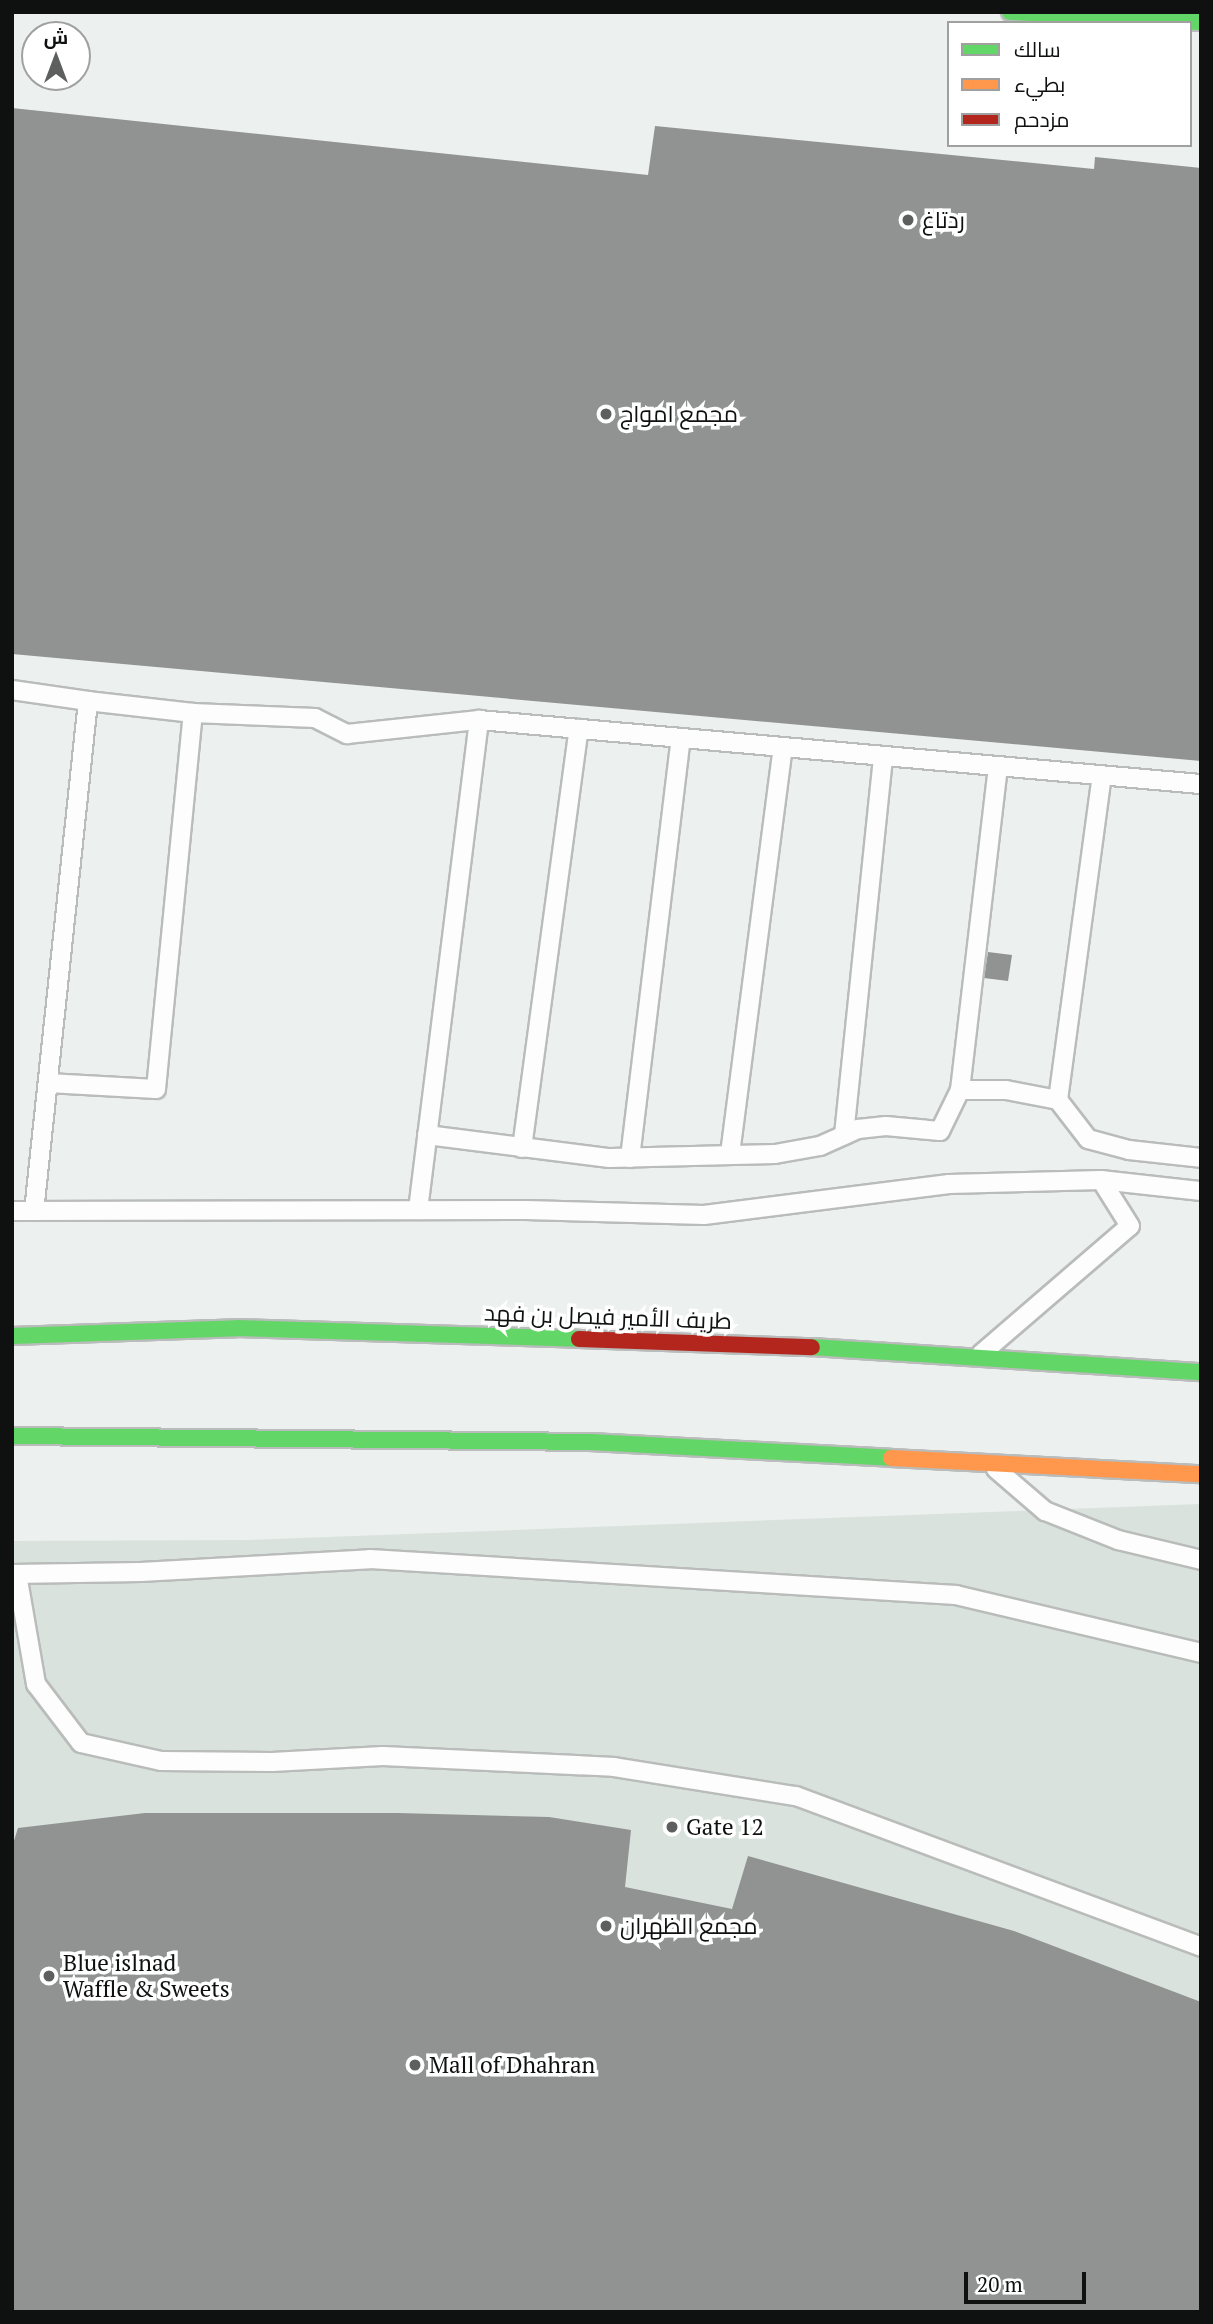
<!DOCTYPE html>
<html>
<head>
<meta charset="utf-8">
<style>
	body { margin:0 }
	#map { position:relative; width:1213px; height:2324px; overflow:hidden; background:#ecf0ee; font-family:"PT Serif",Cairo,serif }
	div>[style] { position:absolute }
	.built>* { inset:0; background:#d9e2dc }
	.building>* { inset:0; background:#909392 }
	.roads { filter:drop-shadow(2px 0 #b9bcba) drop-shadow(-2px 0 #b9bcba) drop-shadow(0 2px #b9bcba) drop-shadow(0 -2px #b9bcba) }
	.lane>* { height:18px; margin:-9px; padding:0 9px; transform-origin:9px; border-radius:9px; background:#fcfdfc }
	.fast>* { height:16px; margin:-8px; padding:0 8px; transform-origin:8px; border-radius:8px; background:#63d668 }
	.slow>* { height:16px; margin:-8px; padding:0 8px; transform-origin:8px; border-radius:8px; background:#ff974d }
	.jam>* { height:16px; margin:-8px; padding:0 8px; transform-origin:8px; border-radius:8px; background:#b3261e }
	.dots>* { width:19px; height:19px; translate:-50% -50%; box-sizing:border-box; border:4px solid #fff; border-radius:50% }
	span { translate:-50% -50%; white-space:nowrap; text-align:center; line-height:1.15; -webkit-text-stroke:7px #fff; paint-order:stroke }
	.poi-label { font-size:23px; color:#0f1110 }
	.left { translate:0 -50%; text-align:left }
	.street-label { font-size:23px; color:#0f1110 }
	.frame { position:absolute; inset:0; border:14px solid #0f1110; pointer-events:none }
	.legend { position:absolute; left:947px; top:21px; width:245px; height:126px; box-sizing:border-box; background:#fff; border:2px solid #9fa09f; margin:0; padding:9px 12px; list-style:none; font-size:21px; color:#0f1110 }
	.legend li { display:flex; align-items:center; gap:14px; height:35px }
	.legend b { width:35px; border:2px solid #9fa09f }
	.north { position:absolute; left:21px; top:21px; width:70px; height:70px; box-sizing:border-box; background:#fff; border:2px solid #9fa09f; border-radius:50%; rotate:0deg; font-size:19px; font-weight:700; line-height:28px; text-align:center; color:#0f1110 }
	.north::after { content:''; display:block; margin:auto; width:24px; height:32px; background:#5c5f5e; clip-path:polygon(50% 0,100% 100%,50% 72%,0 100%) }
	.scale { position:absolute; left:964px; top:2272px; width:122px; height:32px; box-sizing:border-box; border:4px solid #0f1110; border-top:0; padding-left:9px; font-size:21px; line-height:24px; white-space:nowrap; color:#0f1110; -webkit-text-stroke:5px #fff; paint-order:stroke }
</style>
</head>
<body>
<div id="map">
	<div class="built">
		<div style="clip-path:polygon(1201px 1504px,1201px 2312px,12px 2312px,12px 1541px,249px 1540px)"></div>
	</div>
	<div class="building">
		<div style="clip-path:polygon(12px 108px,648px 175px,655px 126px,1094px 169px,1095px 157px,1201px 168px,1201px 761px,12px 654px)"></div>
		<div style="clip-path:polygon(988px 952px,1012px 955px,1008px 981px,984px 978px)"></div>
		<div style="clip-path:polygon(145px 1813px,397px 1813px,549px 1817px,631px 1830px,625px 1887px,732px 1909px,748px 1856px,1014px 1931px,1201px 2002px,1201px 2312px,12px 2312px,12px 1847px,18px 1828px)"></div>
	</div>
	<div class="roads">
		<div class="lane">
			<div style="left:12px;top:690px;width:77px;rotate:8.2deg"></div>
			<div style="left:88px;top:701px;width:513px;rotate:96.04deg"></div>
			<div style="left:193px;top:713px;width:122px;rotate:2.3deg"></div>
			<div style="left:315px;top:718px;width:36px;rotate:27deg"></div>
			<div style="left:347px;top:734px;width:133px;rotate:-6.1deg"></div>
			<div style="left:479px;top:720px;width:725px;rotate:5.07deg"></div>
			<div style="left:48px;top:1083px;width:108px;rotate:3.2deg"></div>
			<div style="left:156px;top:1089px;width:378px;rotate:-84.4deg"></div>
			<div style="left:193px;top:713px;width:106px;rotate:-173.5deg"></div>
			<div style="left:960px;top:1090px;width:326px;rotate:-83.3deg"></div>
			<div style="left:1058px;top:1100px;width:327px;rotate:-82.3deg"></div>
			<div style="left:427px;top:1135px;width:184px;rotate:7.2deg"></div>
			<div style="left:610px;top:1158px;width:165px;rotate:-1.4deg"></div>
			<div style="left:775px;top:1154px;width:46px;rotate:-10.1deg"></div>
			<div style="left:820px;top:1146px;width:42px;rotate:-24.1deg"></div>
			<div style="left:858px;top:1129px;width:28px;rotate:-6deg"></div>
			<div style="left:886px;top:1126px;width:54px;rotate:5.3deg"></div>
			<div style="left:940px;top:1131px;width:46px;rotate:-64deg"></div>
			<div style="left:960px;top:1090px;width:46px"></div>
			<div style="left:1006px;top:1090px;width:53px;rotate:10.9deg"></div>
			<div style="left:1058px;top:1100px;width:49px;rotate:52.4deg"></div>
			<div style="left:1088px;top:1139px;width:42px;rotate:15deg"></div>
			<div style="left:1129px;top:1150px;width:72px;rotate:6.3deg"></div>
			<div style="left:844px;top:1135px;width:381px;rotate:-84.1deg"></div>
			<div style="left:522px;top:1148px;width:423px;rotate:-82.3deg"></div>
			<div style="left:730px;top:1154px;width:410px;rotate:-82.6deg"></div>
			<div style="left:630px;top:1158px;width:423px;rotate:-83.1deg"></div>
			<div style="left:418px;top:1210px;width:494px;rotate:-82.9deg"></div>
			<div style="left:12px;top:1211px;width:514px;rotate:-0.11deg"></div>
			<div style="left:526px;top:1210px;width:178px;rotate:1.6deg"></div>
			<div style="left:704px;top:1215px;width:247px;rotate:-7.2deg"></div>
			<div style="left:949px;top:1184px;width:152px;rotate:-1.5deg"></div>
			<div style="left:1101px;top:1180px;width:101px;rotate:6.3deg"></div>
			<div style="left:981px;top:1354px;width:196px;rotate:-40.7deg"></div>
			<div style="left:1130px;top:1226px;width:54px;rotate:-122.2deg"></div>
			<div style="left:996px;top:1469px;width:65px;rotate:40.6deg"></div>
			<div style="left:1045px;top:1511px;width:79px;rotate:21.7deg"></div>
			<div style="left:1118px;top:1540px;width:85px;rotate:13.5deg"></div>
			<div style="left:12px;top:1574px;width:129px;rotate:-0.9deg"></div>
			<div style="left:141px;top:1572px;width:229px;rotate:-3.2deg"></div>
			<div style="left:370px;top:1559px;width:587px;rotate:3.52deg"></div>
			<div style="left:956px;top:1595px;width:252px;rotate:13.3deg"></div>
			<div style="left:17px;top:1574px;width:112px;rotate:80.2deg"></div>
			<div style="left:36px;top:1684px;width:74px;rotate:52.7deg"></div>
			<div style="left:81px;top:1743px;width:82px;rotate:12.7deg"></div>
			<div style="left:161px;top:1761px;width:111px;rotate:0.5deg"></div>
			<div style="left:272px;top:1762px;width:111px;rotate:-3.1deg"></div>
			<div style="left:383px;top:1756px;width:231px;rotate:2.7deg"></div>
			<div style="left:614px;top:1767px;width:184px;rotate:9.1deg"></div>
			<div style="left:796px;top:1796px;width:432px;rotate:20.4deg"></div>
		</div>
		<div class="fast">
			<div style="left:1010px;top:12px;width:191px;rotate:3deg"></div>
			<div style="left:12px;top:1336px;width:225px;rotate:-2deg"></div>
			<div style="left:237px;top:1328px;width:342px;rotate:1.8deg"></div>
			<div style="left:812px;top:1347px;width:390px;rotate:3.7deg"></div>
			<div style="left:12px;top:1436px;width:578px;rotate:0.59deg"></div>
			<div style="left:590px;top:1442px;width:301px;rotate:3deg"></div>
		</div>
		<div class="slow">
			<div style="left:891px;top:1458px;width:310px;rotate:3deg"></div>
		</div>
		<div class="jam">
			<div style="left:579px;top:1339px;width:233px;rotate:2deg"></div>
		</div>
	</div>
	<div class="dots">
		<div style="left:908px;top:220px;background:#5c5f5e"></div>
		<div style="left:606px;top:414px;background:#5c5f5e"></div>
		<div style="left:672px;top:1827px;background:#5c5f5e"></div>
		<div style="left:606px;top:1926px;background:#5c5f5e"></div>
		<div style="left:49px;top:1976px;background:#5c5f5e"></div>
		<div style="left:415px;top:2065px;background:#5c5f5e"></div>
	</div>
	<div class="poi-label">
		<span class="left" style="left:922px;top:220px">ردتاغ</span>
		<span class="left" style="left:620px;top:414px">مجمع امواج</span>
		<span class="left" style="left:686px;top:1827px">Gate 12</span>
		<span class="left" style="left:620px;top:1926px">مجمع الظهران</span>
		<span class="left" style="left:63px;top:1976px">Blue islnad<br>Waffle &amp; Sweets</span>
		<span class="left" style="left:429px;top:2065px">Mall of Dhahran</span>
	</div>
	<div class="street-label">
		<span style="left:608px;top:1317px;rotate:2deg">طريف الأمير فيصل بن فهد</span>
	</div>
	<div class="frame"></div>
	<ul class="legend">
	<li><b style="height:9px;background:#63d668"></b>سالك</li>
	<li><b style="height:9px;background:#ff974d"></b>بطيء</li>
	<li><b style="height:9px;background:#b3261e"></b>مزدحم</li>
	</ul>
	<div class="north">ش</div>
	<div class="scale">20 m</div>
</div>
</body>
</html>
